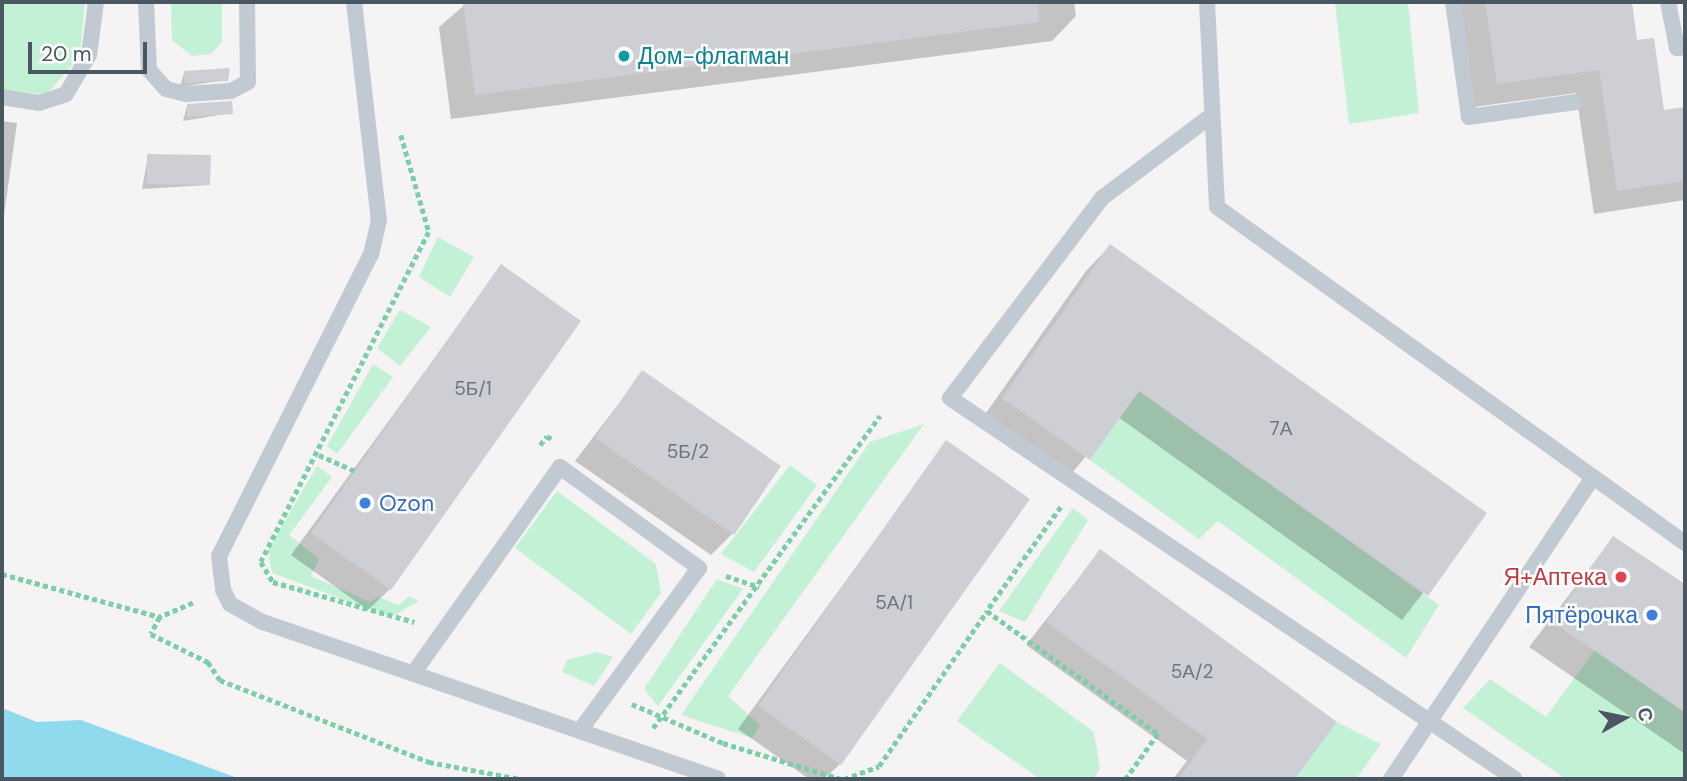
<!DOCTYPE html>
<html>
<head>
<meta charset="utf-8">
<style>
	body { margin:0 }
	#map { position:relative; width:1687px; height:781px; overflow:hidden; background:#f5f3f3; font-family:"DM Sans",sans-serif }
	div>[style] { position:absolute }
	.green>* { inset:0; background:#c3f1d5 }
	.water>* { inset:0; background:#90daee }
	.shadow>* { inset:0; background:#0003 }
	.building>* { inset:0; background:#cdcfd5 }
	.path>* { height:4.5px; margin-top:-2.25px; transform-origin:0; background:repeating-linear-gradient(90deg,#7ad0a6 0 5px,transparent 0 8.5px) }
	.lane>* { height:16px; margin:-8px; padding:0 8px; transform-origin:8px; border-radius:8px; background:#c1cad2 }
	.dots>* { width:19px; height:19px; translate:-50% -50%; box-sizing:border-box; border:4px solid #fff; border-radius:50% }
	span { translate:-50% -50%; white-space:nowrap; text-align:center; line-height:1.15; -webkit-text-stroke:5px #fff; paint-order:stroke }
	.number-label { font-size:19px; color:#6b747e }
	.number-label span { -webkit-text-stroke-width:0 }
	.culture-label { font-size:23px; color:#0d838f }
	.left { translate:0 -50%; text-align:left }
	.shop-label { font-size:23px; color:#366cbe }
	.right { translate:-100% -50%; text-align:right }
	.health-label { font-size:23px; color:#be3a42 }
	.frame { position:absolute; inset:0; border:4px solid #4a5661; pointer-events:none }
	.north { position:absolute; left:1589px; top:683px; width:70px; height:70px; -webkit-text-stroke:5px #fff; paint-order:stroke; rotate:81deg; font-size:19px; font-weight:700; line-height:28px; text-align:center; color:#4a5661 }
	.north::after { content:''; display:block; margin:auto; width:24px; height:32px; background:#4a5661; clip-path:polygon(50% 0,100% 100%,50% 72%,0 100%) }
	.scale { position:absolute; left:28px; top:42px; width:119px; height:32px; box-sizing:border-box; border:4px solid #4a5661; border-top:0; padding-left:9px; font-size:21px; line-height:24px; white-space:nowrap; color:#4a5661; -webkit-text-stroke:5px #fff; paint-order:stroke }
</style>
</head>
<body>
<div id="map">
	<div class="green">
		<div style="clip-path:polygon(2px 2px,85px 2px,80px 56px,46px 95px,2px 89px)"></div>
		<div style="clip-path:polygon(171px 2px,222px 2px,222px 42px,211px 54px,192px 56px,172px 40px)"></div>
		<div style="clip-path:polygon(1335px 2px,1408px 2px,1419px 113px,1349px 124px)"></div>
		<div style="clip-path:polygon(438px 237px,474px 257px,450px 297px,419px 277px)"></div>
		<div style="clip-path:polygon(400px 310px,431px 327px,400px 366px,377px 348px)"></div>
		<div style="clip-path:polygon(373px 364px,393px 377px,337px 454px,327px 446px)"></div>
		<div style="clip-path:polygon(1139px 391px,1439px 605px,1406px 658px,1218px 521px,1199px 539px,1090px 460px)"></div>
		<div style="clip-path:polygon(924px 424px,728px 696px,760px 725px,752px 738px,681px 715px,870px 442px)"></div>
		<div style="clip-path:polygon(790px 465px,817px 485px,754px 572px,721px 554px)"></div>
		<div style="clip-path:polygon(317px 466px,332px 477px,289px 535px,319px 559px,311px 576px,370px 602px,378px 597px,399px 605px,409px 596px,419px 601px,391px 617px,272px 573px,268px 550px)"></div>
		<div style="clip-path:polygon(557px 491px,656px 564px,661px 593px,631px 634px,515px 548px)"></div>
		<div style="clip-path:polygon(1073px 508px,1088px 520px,1025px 622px,999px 611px)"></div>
		<div style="clip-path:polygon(717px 579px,743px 589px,658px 706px,644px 689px)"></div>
		<div style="clip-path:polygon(1595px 650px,1685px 713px,1685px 779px,1566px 779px,1463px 708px,1490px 679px,1546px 717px)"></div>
		<div style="clip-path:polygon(597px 652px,613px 657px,594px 686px,562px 672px,567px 660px)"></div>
		<div style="clip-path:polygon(1000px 663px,1094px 732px,1100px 769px,1093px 779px,1040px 779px,957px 721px)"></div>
		<div style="clip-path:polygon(1337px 722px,1381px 744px,1356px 779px,1295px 779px)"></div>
	</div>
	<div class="water">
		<div style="clip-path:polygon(2px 708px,37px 722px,81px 720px,240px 779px,2px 779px)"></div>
	</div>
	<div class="shadow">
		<div style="clip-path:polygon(468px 2px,1074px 2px,1076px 16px,1052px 41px,451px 119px,439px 27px)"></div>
		<div style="clip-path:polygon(1460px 2px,1630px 2px,1636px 42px,1662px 112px,1685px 108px,1685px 200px,1594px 214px,1576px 93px,1474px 107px)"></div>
		<div style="clip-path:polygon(184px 73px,226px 80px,180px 87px)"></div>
		<div style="clip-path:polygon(187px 106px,231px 113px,183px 121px)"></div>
		<div style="clip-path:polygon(2px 121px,17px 123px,2px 229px)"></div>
		<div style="clip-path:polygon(148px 156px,209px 185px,142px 189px)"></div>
		<div style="clip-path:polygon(1110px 246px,1485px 513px,1402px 620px,1118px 417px,1064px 483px,979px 423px,1086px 271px)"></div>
		<div style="clip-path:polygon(501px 267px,390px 589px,368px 610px,291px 555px)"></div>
		<div style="clip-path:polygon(643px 372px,732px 534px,711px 555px,575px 461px)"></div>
		<div style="clip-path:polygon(947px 442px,840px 764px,824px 779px,809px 779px,738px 729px)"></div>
		<div style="clip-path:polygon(1613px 538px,1685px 588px,1685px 754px,1529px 647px)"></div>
		<div style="clip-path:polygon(1100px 551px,1335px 722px,1293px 779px,1173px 779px,1187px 761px,1026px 645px)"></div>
	</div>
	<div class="building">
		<div style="clip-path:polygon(463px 2px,1038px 2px,1039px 22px,475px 95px)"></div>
		<div style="clip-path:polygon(1485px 2px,1632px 2px,1637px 40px,1654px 38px,1664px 110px,1685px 107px,1685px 181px,1617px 191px,1599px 70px,1497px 84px)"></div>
		<div style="clip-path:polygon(230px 68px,228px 81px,185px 83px,184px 71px)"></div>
		<div style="clip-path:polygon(232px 101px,233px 114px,187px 117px,187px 104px)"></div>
		<div style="clip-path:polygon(147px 154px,211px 155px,210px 185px,147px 184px)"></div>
		<div style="clip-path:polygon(1110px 244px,1487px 513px,1428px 596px,1139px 391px,1090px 460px,1002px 398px)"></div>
		<div style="clip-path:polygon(501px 264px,581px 321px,391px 590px,311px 533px)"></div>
		<div style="clip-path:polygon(642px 370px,781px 466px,734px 535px,595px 438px)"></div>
		<div style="clip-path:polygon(946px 440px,1030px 499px,841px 765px,758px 706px)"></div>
		<div style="clip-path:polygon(1613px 536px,1685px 584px,1685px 712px,1552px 622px)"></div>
		<div style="clip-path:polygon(1100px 549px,1337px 722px,1295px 779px,1178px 779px,1207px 739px,1046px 622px)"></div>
	</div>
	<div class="path">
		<div style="left:401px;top:135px;width:101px;rotate:73.9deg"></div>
		<div style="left:429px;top:232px;width:370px;rotate:117deg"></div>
		<div style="left:261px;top:562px;width:23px;rotate:59deg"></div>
		<div style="left:273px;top:582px;width:147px;rotate:15.8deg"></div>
		<div style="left:540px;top:445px;width:11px;rotate:-52deg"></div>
		<div style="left:547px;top:436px;width:7px;rotate:34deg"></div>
		<div style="left:319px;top:455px;width:39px;rotate:24deg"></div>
		<div style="left:1061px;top:507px;width:128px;rotate:125.4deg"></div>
		<div style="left:987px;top:611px;width:211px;rotate:35.7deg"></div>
		<div style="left:1158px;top:734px;width:55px;rotate:125.4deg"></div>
		<div style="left:2px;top:574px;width:164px;rotate:15.2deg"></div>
		<div style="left:726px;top:576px;width:35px;rotate:18deg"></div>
		<div style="left:193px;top:603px;width:36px;rotate:157deg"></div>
		<div style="left:160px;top:617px;width:19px;rotate:118deg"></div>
		<div style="left:151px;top:634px;width:64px;rotate:26.2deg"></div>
		<div style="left:208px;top:662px;width:22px;rotate:56deg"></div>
		<div style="left:220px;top:680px;width:225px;rotate:21.4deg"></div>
		<div style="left:429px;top:762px;width:94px;rotate:10.5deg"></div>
		<div style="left:632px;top:704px;width:99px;rotate:23.2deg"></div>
		<div style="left:723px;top:743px;width:123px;rotate:17deg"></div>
		<div style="left:653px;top:728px;width:386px;rotate:-54deg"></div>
		<div style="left:844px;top:779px;width:37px;rotate:-20deg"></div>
		<div style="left:879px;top:766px;width:189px;rotate:-55.1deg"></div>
	</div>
	<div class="lane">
		<div style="left:146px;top:2px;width:68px;rotate:87.5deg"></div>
		<div style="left:149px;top:70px;width:25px;rotate:48deg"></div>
		<div style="left:166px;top:89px;width:21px;rotate:14deg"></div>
		<div style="left:186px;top:94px;width:45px;rotate:-3.8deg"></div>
		<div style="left:231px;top:91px;width:19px;rotate:-28deg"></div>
		<div style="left:248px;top:82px;width:80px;rotate:-90.7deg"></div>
		<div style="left:354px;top:2px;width:219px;rotate:83.5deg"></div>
		<div style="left:379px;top:220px;width:35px;rotate:103deg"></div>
		<div style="left:371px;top:254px;width:338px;rotate:116.7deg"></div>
		<div style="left:219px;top:556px;width:34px;rotate:83deg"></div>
		<div style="left:223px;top:590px;width:16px;rotate:63deg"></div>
		<div style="left:230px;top:604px;width:38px;rotate:29deg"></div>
		<div style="left:263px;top:622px;width:481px;rotate:19deg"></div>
		<div style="left:1207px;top:2px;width:205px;rotate:87.2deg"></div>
		<div style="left:1217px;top:207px;width:576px;rotate:35.68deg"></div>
		<div style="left:1453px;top:2px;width:116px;rotate:82.1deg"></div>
		<div style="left:1469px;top:117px;width:108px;rotate:-8deg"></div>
		<div style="left:1668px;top:2px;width:47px;rotate:78.9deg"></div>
		<div style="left:1677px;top:48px;width:8px;rotate:-7deg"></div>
		<div style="left:2px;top:97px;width:37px;rotate:9deg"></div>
		<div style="left:39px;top:103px;width:28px;rotate:-18deg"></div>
		<div style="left:66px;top:94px;width:45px;rotate:-59.5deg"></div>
		<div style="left:89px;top:55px;width:53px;rotate:-82.5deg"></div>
		<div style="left:1212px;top:115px;width:138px;rotate:143deg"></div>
		<div style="left:1102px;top:198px;width:251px;rotate:127.2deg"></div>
		<div style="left:950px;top:398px;width:681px;rotate:33.99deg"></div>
		<div style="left:415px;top:671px;width:250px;rotate:-54.6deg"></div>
		<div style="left:560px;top:467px;width:172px;rotate:36deg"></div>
		<div style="left:699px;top:568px;width:198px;rotate:126.2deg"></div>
		<div style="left:1391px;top:779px;width:363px;rotate:-56.2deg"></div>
	</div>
	<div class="dots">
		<div style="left:624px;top:56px;background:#0f9aa8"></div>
		<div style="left:365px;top:503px;background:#3f7fe0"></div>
		<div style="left:1621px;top:577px;background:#e0444e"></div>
		<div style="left:1652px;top:615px;background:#3f7fe0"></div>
	</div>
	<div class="number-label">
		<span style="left:473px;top:389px">5Б/1</span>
		<span style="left:1281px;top:429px">7А</span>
		<span style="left:688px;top:452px">5Б/2</span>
		<span style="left:894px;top:603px">5А/1</span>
		<span style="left:1192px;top:672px">5А/2</span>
	</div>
	<div class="culture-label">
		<span class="left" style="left:638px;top:56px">Дом-флагман</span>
	</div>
	<div class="shop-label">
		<span class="left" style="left:379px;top:503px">Ozon</span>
		<span class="right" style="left:1638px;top:615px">Пятёрочка</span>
	</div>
	<div class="health-label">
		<span class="right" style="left:1607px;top:577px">Я+Аптека</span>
	</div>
	<div class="frame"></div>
	<div class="north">С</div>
	<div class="scale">20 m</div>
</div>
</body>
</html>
